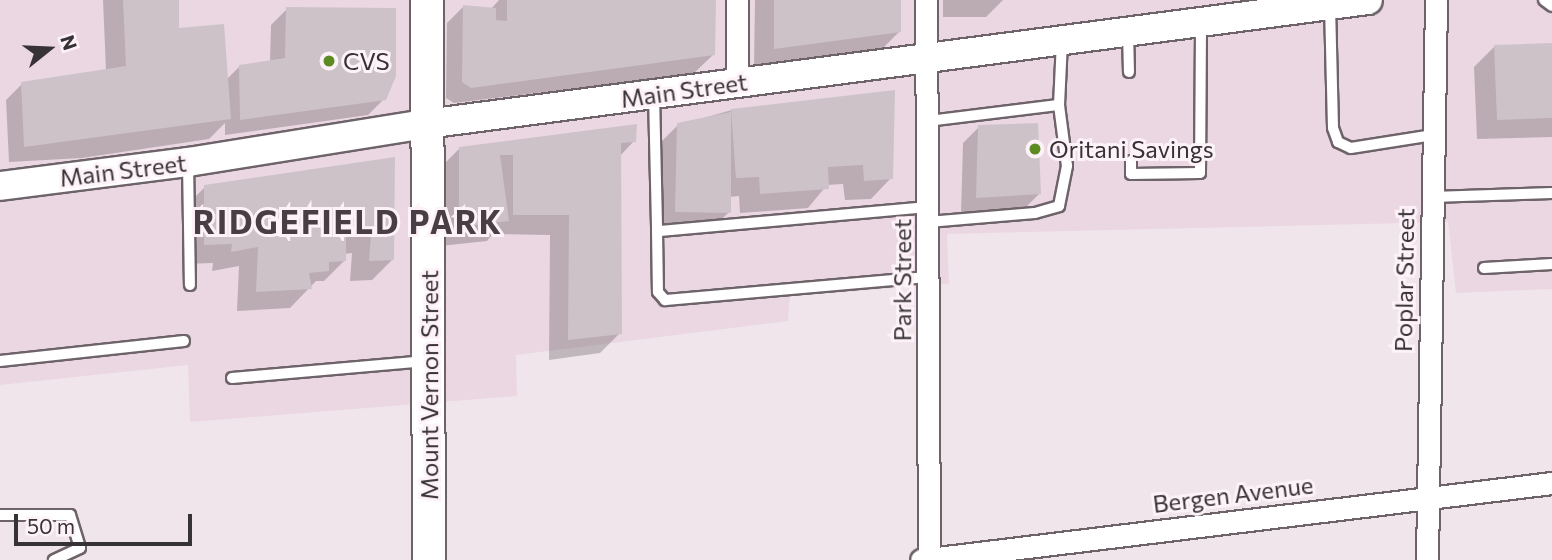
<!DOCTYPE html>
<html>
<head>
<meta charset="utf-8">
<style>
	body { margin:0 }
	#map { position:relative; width:1552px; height:560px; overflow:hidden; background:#f1e5ec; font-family:Commissioner,sans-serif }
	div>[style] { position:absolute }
	.built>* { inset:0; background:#ead7e2 }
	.shadow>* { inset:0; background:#0003 }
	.building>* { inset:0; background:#cec2c9 }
	.roads { filter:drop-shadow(2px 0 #6d6369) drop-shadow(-2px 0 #6d6369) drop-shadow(0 2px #6d6369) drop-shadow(0 -2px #6d6369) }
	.service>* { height:10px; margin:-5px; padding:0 5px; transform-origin:5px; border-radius:5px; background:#fff }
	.minor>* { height:21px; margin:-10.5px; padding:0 10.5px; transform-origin:10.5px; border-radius:10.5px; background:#fff }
	.tertiary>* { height:28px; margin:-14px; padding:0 14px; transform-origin:14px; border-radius:14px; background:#fff }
	.secondary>* { height:32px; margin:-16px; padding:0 16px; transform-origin:16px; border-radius:16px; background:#fff }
	.dots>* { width:19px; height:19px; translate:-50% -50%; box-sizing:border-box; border:4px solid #fef2f9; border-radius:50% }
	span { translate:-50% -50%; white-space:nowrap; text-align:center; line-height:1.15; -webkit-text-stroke:6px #fef2f9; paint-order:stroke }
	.poi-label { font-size:24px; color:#373235 }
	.left { translate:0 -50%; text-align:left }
	.street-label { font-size:24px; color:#373235 }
	.district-label { font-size:32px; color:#483e44; font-weight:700; letter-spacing:2px }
	.north { position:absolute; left:14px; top:14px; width:70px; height:70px; -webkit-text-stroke:5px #fef2f9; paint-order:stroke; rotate:72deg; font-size:19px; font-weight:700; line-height:28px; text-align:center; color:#373235 }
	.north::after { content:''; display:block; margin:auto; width:24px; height:32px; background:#373235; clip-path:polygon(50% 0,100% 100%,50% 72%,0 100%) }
	.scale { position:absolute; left:14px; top:514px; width:178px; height:32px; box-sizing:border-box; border:4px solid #373235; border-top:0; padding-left:9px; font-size:21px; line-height:24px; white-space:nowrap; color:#373235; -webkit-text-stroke:5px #fef2f9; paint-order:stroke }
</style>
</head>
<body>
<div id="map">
	<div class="built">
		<div style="clip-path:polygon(0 0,1552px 0,1552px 289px,1456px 293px,1448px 222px,947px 234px,949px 284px,790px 296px,788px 321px,516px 355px,517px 396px,190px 422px,188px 365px,0 385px)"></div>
	</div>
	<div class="shadow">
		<div style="clip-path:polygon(103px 0,177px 0,178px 30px,226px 80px,240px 66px,270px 62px,271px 25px,287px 9px,384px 99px,368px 115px,225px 135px,225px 123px,209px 139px,82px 158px,9px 162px,6px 100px,22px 84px,106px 71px)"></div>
		<div style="clip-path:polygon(499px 0,715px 0,714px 54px,693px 74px,454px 103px,446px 98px,447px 23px,463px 7px,490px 10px)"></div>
		<div style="clip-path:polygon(755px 0,900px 0,900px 31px,880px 51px,754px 68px)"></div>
		<div style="clip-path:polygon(943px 0,1003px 0,986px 17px,943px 17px)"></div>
		<div style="clip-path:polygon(1552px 45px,1552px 137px,1477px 139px,1474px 67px,1494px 47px)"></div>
		<div style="clip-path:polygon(893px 92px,891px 178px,871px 199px,845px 200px,843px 184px,827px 185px,808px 208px,740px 213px,739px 196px,729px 197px,729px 212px,713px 228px,660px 228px,662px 141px,678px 125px,732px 110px)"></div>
		<div style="clip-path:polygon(979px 127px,1039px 194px,1023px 210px,961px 213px,963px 143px)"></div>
		<div style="clip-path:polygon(634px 141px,620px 156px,620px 333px,600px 353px,549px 360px,550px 235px,493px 234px,487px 241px,440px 246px,440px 168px,460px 148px)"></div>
		<div style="clip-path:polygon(393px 159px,392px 260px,372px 280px,350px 281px,352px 253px,344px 254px,344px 261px,324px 281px,316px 281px,290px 308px,237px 311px,239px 266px,212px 271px,213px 263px,185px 264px,185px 207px,205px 187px)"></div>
	</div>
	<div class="building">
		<div style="clip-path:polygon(123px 0,179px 0,179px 28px,224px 24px,231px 119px,24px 147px,21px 82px,126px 66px)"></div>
		<div style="clip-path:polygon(507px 0,716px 0,715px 55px,471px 88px,462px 82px,463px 5px,496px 8px,496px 20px,507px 21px)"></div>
		<div style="clip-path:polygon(774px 0,901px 0,901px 32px,774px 49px)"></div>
		<div style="clip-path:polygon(286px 7px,396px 8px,396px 76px,386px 100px,240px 120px,239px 65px,285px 58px)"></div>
		<div style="clip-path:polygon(1552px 43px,1552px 118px,1497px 120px,1494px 45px)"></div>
		<div style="clip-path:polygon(895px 90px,893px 179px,864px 181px,863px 165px,828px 167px,829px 189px,760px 194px,759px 177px,736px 178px,731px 109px)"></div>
		<div style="clip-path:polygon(731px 112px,731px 213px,675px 212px,677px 123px)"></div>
		<div style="clip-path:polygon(1038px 123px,1041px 194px,976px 198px,978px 125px)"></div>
		<div style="clip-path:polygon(637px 124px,636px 142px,621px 143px,622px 334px,568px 340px,569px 215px,513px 215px,513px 155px,500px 155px,509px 221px,459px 227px,459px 147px)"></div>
		<div style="clip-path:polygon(395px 157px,394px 260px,369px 261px,371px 234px,346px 237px,346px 261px,329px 262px,329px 271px,309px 273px,312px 289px,256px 292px,258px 247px,231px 252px,232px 244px,204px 245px,204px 185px)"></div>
	</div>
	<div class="roads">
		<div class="service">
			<div style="left:1544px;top:0;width:10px;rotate:37deg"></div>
			<div style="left:1330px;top:5px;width:123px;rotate:88.6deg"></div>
			<div style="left:1333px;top:128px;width:15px;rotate:70deg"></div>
			<div style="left:1338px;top:142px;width:14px;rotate:25deg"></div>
			<div style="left:1351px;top:148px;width:83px;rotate:-9deg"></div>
			<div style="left:1128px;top:32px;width:40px;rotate:88.6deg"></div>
			<div style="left:654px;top:94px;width:137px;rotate:88.7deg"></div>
			<div style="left:928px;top:121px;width:132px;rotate:-7deg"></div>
			<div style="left:1131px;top:161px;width:13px;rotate:90deg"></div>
			<div style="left:1131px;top:174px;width:69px;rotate:-0.8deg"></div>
			<div style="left:1200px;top:173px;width:149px;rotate:-89.6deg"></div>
			<div style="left:188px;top:162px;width:123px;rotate:89.1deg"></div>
			<div style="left:1432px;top:197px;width:120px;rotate:-1.9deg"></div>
			<div style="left:928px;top:207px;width:272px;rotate:174.9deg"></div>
			<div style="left:657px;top:231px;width:61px;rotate:89.1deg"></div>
			<div style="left:658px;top:292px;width:11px;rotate:49deg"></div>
			<div style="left:665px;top:300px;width:264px;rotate:-5deg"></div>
			<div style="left:928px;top:222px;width:107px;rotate:-4.8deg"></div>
			<div style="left:1035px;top:213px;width:25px;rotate:-16deg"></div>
			<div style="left:1059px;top:206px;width:41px;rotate:-78.7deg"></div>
			<div style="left:1067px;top:166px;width:62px;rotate:-97.5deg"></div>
			<div style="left:1059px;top:105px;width:64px;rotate:-87.3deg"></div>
			<div style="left:1484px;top:268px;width:68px;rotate:-3.4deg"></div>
			<div style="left:0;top:361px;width:185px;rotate:-6.2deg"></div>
			<div style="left:232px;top:378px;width:195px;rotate:-5deg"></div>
			<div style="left:0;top:515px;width:70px"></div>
			<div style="left:70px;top:515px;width:34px;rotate:73deg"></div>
			<div style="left:80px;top:548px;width:29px;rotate:155deg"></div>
		</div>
		<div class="minor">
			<div style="left:737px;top:0;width:83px;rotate:90deg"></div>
			<div style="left:926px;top:0;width:560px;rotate:89.69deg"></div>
			<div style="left:921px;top:560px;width:636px;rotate:-6.96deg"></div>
			<div style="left:1427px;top:560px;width:560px;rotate:-89.08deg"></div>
		</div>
		<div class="tertiary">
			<div style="left:0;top:186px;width:190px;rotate:-7.3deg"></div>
			<div style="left:188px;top:162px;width:241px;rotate:-9.1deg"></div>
			<div style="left:426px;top:124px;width:950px;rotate:-7.5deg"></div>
		</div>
		<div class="secondary">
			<div style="left:427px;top:0;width:560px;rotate:89.8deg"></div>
		</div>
	</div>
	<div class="dots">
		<div style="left:329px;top:61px;background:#5c8c21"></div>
		<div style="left:1035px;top:149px;background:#5c8c21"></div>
	</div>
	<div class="poi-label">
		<span class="left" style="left:343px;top:61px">CVS</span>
		<span class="left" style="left:1049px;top:149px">Oritani Savings</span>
	</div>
	<div class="street-label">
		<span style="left:684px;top:90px;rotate:-8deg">Main Street</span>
		<span style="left:123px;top:170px;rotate:-7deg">Main Street</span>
		<span style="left:902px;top:280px;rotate:-90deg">Park Street</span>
		<span style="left:1404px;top:280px;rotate:-89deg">Poplar Street</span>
		<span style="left:429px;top:385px;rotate:-90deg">Mount Vernon Street</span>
		<span style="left:1233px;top:494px;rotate:-7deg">Bergen Avenue</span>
	</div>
	<div class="district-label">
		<span style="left:348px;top:221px">RIDGEFIELD PARK</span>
	</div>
	<div class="north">N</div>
	<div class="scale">50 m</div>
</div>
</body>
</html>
